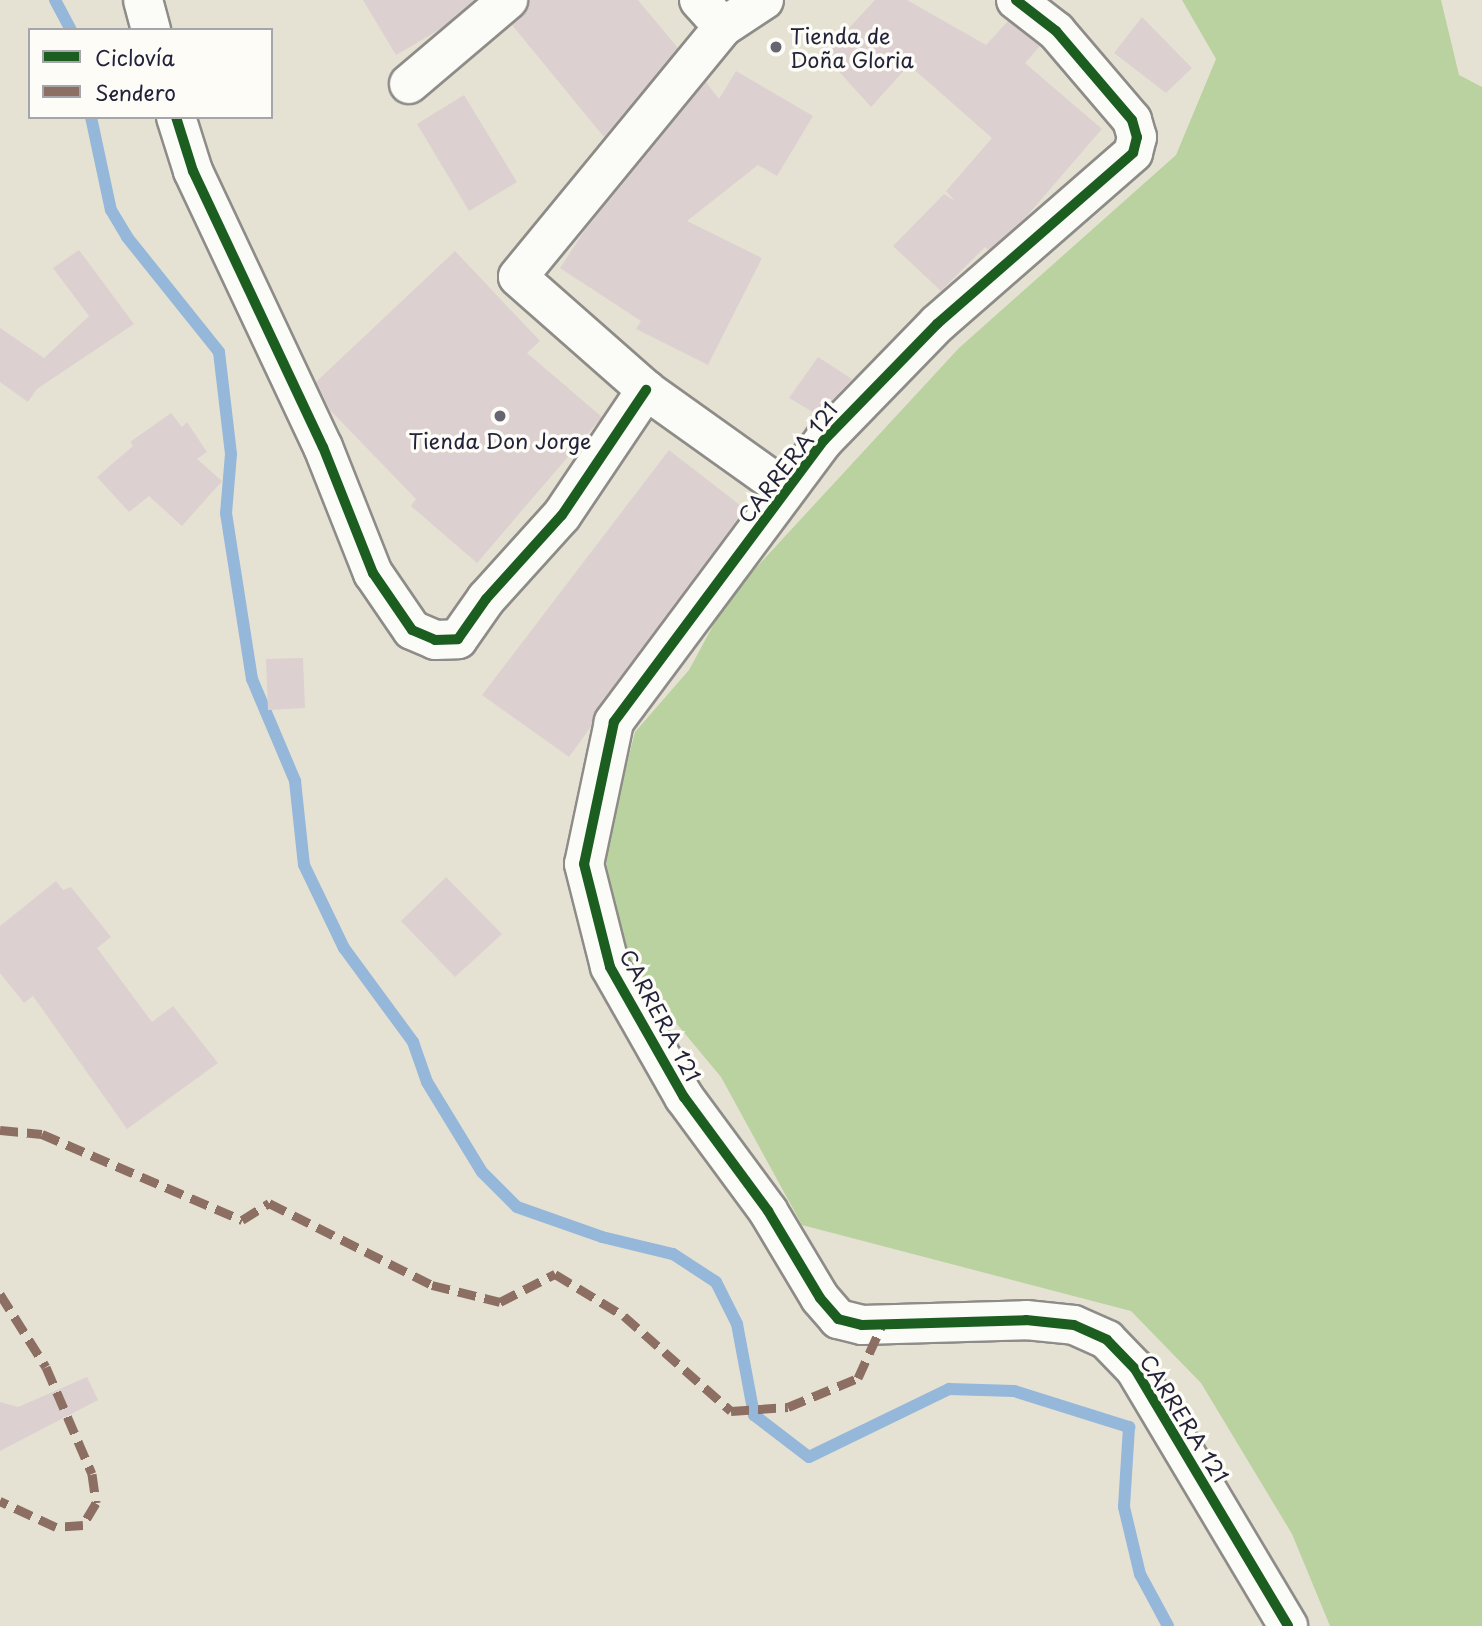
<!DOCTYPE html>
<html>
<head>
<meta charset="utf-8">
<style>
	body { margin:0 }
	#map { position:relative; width:1482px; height:1626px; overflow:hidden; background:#e6e2d3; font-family:"Playpen Sans",sans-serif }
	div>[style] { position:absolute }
	.green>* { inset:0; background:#b9d29f }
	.stream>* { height:12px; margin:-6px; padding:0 6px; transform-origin:6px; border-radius:6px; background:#95b7da }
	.building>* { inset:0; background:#ddd0d0 }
	.roads { filter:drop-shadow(2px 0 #8e8c88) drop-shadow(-2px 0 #8e8c88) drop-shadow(0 2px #8e8c88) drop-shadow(0 -2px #8e8c88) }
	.street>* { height:38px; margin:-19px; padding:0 19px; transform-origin:19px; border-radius:19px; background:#fbfbf8 }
	.quiet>* { height:9px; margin-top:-4.5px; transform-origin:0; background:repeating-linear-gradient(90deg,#8d6e63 0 18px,transparent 0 27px) }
	.cycleway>* { height:10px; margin:-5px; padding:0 5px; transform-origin:5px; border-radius:5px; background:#1b5e20 }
	.dots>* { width:19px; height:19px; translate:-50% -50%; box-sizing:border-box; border:4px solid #fdfcf7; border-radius:50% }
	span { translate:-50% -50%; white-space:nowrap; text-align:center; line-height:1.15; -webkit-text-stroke:7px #fdfcf7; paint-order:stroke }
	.poi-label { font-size:21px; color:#22223b }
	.left { translate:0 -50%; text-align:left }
	.street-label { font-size:21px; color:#22223b }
	.legend { position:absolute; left:28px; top:28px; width:245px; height:91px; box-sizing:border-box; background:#fdfcf7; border:2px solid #a5a5ac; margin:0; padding:9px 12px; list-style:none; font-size:21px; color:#22223b }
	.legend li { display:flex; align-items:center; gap:14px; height:35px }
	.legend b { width:35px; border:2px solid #a5a5ac }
</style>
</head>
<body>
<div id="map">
	<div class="green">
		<div style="clip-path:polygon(1182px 0,1441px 0,1459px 75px,1482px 87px,1482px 1626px,1330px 1626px,1292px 1534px,1201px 1383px,1131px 1311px,802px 1225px,721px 1077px,627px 964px,604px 853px,635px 732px,689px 670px,728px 598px,959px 348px,1176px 155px,1216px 59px)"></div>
	</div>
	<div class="stream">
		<div style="left:55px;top:0;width:34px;rotate:62deg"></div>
		<div style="left:91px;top:117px;width:95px;rotate:77.9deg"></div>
		<div style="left:111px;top:210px;width:31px;rotate:59deg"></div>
		<div style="left:127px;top:237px;width:147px;rotate:51.3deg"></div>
		<div style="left:219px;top:352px;width:103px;rotate:83.3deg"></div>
		<div style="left:231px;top:454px;width:59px;rotate:94.8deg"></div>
		<div style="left:226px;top:513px;width:168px;rotate:81.1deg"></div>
		<div style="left:252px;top:679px;width:111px;rotate:67.1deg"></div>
		<div style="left:295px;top:781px;width:84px;rotate:83.9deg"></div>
		<div style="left:304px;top:865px;width:92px;rotate:64.3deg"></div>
		<div style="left:344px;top:948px;width:117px;rotate:53.7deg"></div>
		<div style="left:413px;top:1042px;width:42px;rotate:70.7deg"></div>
		<div style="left:427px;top:1082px;width:105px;rotate:58.6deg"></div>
		<div style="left:482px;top:1172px;width:49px;rotate:45deg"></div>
		<div style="left:517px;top:1207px;width:90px;rotate:19.4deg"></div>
		<div style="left:602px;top:1237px;width:73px;rotate:13.5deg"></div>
		<div style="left:673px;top:1254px;width:51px;rotate:33.1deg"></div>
		<div style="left:716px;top:1282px;width:47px;rotate:63.4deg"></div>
		<div style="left:737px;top:1324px;width:93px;rotate:79.4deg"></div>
		<div style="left:754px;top:1415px;width:69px;rotate:37.4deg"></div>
		<div style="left:809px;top:1457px;width:156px;rotate:-25.9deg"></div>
		<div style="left:949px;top:1389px;width:65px;rotate:1.8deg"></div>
		<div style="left:1014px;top:1391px;width:121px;rotate:17.4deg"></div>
		<div style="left:1129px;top:1427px;width:80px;rotate:93.6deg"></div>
		<div style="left:1124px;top:1507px;width:69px;rotate:76.6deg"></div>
		<div style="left:1140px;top:1574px;width:59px;rotate:61.7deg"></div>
	</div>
	<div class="building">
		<div style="clip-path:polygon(363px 0,474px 0,439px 30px,396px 55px)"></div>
		<div style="clip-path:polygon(529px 0,638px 0,678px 48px,604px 137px,512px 25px,528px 8px)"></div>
		<div style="clip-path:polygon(875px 0,907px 0,986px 45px,1008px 21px,1040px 46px,1025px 63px,1102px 129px,1026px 217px,989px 250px,985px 247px,941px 291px,893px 246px,944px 194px,955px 201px,946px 191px,992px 138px,909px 65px,871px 107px,824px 55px)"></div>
		<div style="clip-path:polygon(1142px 17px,1192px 68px,1166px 93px,1114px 53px)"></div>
		<div style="clip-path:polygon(736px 71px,813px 116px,777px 176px,758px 165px,687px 221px,762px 258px,708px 365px,636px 329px,641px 321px,560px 268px,585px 230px,706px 82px,719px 99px)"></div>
		<div style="clip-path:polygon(464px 95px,517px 182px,469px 211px,417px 124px)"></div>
		<div style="clip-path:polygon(79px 250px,134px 324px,37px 389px,28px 402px,0 382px,0 328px,44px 358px,89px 316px,53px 268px)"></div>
		<div style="clip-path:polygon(455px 251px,540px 341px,527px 353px,602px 417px,477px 563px,411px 506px,416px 499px,330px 410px,316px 382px)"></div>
		<div style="clip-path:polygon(818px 357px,852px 379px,818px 415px,789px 398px)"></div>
		<div style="clip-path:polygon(171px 413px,182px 427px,187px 422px,207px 452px,197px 459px,222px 481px,182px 526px,149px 496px,129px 512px,97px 477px,133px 446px,130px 442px)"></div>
		<div style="clip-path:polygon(669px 450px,745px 509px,596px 709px,590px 728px,569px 757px,482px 695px)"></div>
		<div style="clip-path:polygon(303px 658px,305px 708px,268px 710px,266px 659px)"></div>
		<div style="clip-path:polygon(446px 877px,502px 934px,455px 977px,401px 921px)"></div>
		<div style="clip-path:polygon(56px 881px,63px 890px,71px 887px,111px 937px,97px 948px,152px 1022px,173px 1006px,218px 1063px,127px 1129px,33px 996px,24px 1003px,0 973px,0 926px)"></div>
		<div style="clip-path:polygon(87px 1377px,98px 1400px,0 1451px,0 1402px,18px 1407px)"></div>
	</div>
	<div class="roads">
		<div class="street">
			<div style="left:143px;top:0;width:31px;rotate:75deg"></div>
			<div style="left:699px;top:0;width:36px;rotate:48deg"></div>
			<div style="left:764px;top:0;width:49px;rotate:146.6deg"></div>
			<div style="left:723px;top:27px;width:323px;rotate:129.4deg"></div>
			<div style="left:518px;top:277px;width:171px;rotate:41.4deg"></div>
			<div style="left:646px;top:390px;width:172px;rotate:35.5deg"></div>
			<div style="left:1016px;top:0;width:51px;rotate:37.8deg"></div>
			<div style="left:1056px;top:31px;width:117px;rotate:49.5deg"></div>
			<div style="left:1132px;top:120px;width:18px;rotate:74deg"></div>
			<div style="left:1137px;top:137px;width:16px;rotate:104deg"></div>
			<div style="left:1133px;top:153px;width:260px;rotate:138.9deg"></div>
			<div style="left:937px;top:324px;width:162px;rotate:134.2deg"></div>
			<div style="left:824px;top:440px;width:352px;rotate:126.7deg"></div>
			<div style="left:614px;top:722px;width:145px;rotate:101.9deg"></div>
			<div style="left:584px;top:864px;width:106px;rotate:75.8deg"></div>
			<div style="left:610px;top:967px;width:150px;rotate:60.4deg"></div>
			<div style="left:684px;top:1097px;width:142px;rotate:53.6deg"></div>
			<div style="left:768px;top:1211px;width:101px;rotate:59.1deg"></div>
			<div style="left:820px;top:1298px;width:28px;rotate:49deg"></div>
			<div style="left:838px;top:1319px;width:25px;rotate:14deg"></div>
			<div style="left:862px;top:1325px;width:164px;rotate:-1.7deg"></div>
			<div style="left:1026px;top:1320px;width:48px;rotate:5.9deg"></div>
			<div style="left:1074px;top:1325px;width:36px;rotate:24deg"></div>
			<div style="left:1107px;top:1340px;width:40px;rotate:46deg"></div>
			<div style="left:1135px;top:1369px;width:299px;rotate:59.2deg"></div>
			<div style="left:409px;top:84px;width:130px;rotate:-40.3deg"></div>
			<div style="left:176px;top:117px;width:57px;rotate:72.5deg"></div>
			<div style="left:193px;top:171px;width:305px;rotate:64.8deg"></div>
			<div style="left:323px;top:447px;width:136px;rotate:68.4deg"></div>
			<div style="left:373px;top:573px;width:69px;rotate:55.6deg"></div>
			<div style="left:412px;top:630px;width:25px;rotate:23deg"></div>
			<div style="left:435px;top:640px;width:23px;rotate:-2deg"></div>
			<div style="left:458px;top:639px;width:49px;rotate:-55deg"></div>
			<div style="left:486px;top:599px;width:113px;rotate:-47.9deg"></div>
			<div style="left:562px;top:515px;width:151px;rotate:-56.1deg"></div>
		</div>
	</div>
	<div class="quiet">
		<div style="left:0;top:1130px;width:42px;rotate:5.4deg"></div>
		<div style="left:42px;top:1134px;width:218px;rotate:23.3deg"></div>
		<div style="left:242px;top:1220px;width:32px;rotate:-32deg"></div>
		<div style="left:269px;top:1203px;width:182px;rotate:26.7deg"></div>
		<div style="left:432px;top:1285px;width:70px;rotate:14deg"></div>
		<div style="left:500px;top:1302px;width:62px;rotate:-27deg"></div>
		<div style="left:555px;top:1274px;width:81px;rotate:31.3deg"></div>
		<div style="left:624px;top:1316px;width:143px;rotate:41.6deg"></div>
		<div style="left:731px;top:1411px;width:57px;rotate:-4deg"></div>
		<div style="left:788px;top:1407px;width:76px;rotate:-22.5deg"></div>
		<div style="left:858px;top:1378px;width:58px;rotate:-65.6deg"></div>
		<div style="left:0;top:1294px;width:86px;rotate:57.8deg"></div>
		<div style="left:46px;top:1367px;width:116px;rotate:66.7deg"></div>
		<div style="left:92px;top:1474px;width:29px;rotate:82deg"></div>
		<div style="left:96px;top:1503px;width:26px;rotate:121deg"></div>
		<div style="left:83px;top:1525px;width:27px;rotate:176deg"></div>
		<div style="left:56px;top:1527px;width:62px;rotate:-155.1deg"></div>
	</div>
	<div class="cycleway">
		<div style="left:1016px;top:0;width:51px;rotate:37.8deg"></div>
		<div style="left:1056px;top:31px;width:117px;rotate:49.5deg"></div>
		<div style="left:1132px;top:120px;width:18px;rotate:74deg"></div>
		<div style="left:1137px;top:137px;width:16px;rotate:104deg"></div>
		<div style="left:1133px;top:153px;width:260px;rotate:138.9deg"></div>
		<div style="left:937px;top:324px;width:162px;rotate:134.2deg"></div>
		<div style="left:824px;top:440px;width:352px;rotate:126.7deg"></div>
		<div style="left:614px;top:722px;width:145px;rotate:101.9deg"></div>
		<div style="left:584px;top:864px;width:106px;rotate:75.8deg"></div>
		<div style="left:610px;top:967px;width:150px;rotate:60.4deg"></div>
		<div style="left:684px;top:1097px;width:142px;rotate:53.6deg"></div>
		<div style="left:768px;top:1211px;width:101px;rotate:59.1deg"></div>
		<div style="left:820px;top:1298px;width:28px;rotate:49deg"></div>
		<div style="left:838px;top:1319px;width:25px;rotate:14deg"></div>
		<div style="left:862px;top:1325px;width:164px;rotate:-1.7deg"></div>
		<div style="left:1026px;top:1320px;width:48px;rotate:5.9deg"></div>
		<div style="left:1074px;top:1325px;width:36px;rotate:24deg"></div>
		<div style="left:1107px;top:1340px;width:40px;rotate:46deg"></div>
		<div style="left:1135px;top:1369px;width:299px;rotate:59.2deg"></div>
		<div style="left:176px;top:117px;width:57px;rotate:72.5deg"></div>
		<div style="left:193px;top:171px;width:305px;rotate:64.8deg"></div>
		<div style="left:323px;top:447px;width:136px;rotate:68.4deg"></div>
		<div style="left:373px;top:573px;width:69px;rotate:55.6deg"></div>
		<div style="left:412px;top:630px;width:25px;rotate:23deg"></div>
		<div style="left:435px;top:640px;width:23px;rotate:-2deg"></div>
		<div style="left:458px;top:639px;width:49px;rotate:-55deg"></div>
		<div style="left:486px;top:599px;width:113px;rotate:-47.9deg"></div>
		<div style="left:562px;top:515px;width:151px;rotate:-56.1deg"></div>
	</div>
	<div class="dots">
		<div style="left:776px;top:47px;background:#676570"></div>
		<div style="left:500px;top:416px;background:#676570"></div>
	</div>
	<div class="poi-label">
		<span class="left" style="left:790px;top:47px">Tienda de<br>Doña Gloria</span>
		<span style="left:500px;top:440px">Tienda Don Jorge</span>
	</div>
	<div class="street-label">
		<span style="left:787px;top:462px;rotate:-52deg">CARRERA 121</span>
		<span style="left:661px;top:1015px;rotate:62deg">CARRERA 121</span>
		<span style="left:1185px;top:1418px;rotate:58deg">CARRERA 121</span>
	</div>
	<ul class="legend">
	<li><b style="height:9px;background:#1b5e20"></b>Ciclovía</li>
	<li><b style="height:9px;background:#8d6e63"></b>Sendero</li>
	</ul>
</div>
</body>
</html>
